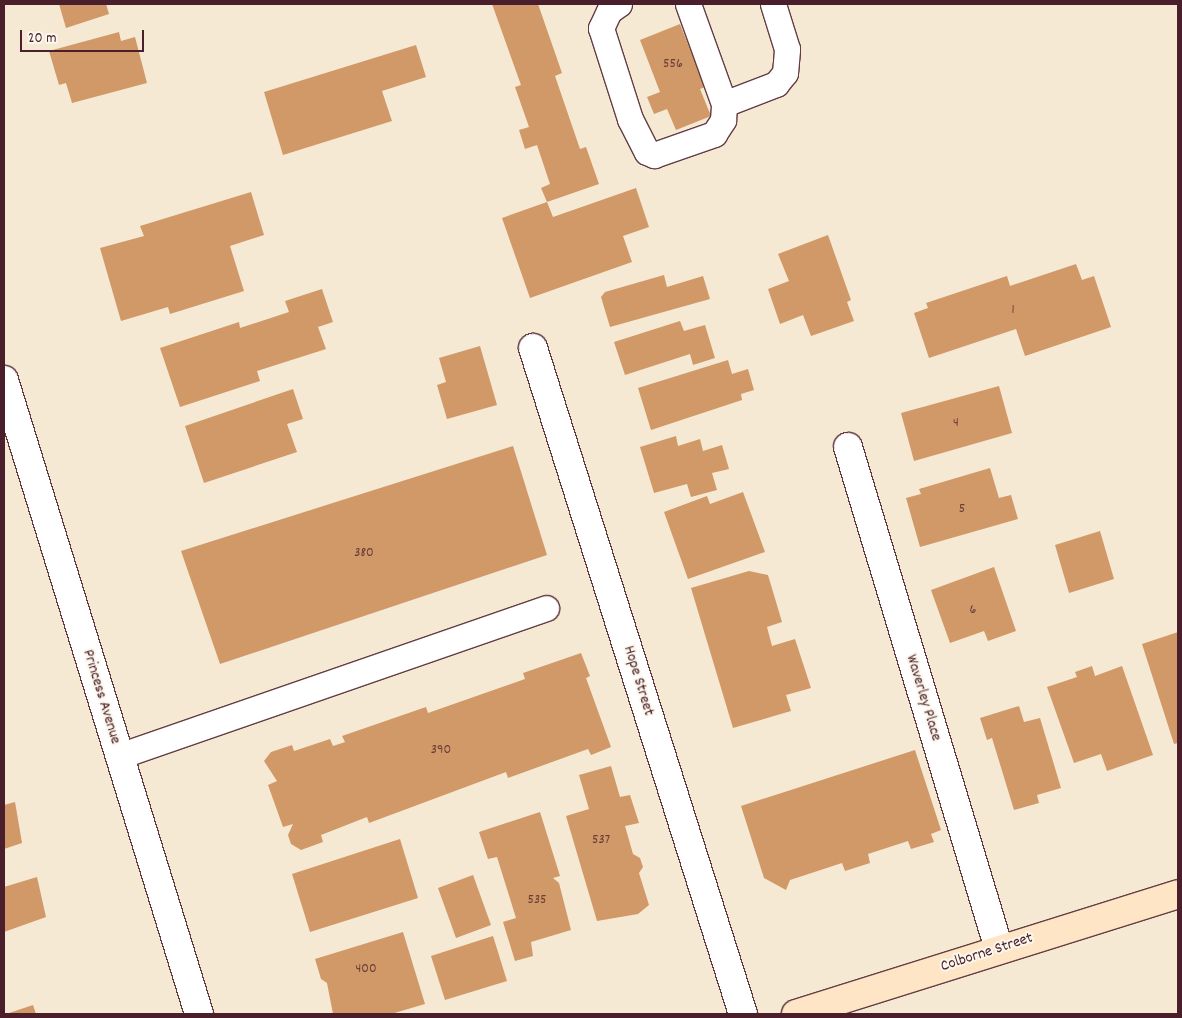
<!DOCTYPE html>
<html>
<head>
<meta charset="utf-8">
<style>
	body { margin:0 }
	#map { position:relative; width:1182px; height:1018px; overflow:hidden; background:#f6e9d3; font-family:Dekko,sans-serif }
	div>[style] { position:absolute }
	.building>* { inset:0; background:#d19868 }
	.roads { filter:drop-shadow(1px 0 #643d44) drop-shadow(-1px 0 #643d44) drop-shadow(0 1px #643d44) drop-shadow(0 -1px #643d44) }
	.lane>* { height:25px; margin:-12.5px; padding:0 12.5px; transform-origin:12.5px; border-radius:12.5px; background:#fff }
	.street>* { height:28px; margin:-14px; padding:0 14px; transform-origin:14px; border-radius:14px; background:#fff }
	.secondary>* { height:28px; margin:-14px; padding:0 14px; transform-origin:14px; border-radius:14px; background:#fee5c5 }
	span { translate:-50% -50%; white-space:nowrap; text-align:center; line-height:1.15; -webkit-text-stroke:4px #fbf7ec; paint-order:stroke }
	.number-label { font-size:14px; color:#6c3d3a }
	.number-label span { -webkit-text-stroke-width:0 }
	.street-label { font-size:16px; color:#4a1f2b }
	.frame { position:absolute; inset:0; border:5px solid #4a1f2b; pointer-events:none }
	.scale { position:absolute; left:20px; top:30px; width:124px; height:22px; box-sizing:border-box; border:2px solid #4a1f2b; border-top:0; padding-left:6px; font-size:15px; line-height:18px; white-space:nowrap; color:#4a1f2b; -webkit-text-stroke:4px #fbf7ec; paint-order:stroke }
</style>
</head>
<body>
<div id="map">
	<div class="building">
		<div style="clip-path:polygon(59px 4px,106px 4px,109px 14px,66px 28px)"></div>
		<div style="clip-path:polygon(492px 4px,538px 4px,562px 73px,555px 76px,580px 149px,586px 147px,599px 184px,547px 202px,553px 217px,636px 188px,649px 227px,623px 236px,632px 262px,530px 298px,502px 218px,547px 202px,541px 188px,550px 184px,537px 145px,525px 149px,519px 130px,529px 127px,515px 87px,521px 85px)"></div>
		<div style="clip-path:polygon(680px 24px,705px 87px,700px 89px,711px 116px,676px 130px,667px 109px,654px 114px,647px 97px,660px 92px,640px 40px)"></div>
		<div style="clip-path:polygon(119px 32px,121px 41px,135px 37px,147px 83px,72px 103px,66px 83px,59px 85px,49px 51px)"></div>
		<div style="clip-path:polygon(416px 45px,426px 77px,382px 91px,392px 121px,283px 155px,264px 92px)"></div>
		<div style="clip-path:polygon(251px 192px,264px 235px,230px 246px,244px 291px,170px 314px,168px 307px,121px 321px,100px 248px,144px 236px,140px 226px)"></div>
		<div style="clip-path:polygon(828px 235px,851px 300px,847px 302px,854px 321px,811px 336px,803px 315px,780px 324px,768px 289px,789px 281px,778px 254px)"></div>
		<div style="clip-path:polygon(1076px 264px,1082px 280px,1094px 276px,1111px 327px,1025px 356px,1016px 329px,929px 358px,914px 313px,928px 308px,926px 303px,1007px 276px,1010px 286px)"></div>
		<div style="clip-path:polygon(664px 275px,667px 287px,703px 276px,710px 299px,610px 327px,601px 297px,605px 292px)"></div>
		<div style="clip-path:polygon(322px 289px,333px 322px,318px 327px,326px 349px,257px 371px,260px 381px,180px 407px,160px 348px,239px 322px,240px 328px,289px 312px,285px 301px)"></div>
		<div style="clip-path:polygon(680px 321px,684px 331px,705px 325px,715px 358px,693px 365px,690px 354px,625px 375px,614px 342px)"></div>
		<div style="clip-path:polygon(480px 346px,497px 405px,447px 419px,437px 385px,446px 382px,439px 358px)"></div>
		<div style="clip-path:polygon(728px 360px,732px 374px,748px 369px,754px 390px,741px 394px,742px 400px,651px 430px,638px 388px)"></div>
		<div style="clip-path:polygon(999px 386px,1012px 433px,914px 461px,901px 413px)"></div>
		<div style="clip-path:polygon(293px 389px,303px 419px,287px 424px,297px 452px,204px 483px,185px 426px)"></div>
		<div style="clip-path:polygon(676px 436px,678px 446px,700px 439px,703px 451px,722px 445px,729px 469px,712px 473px,717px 490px,691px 497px,687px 484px,654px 493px,640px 447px)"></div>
		<div style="clip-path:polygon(513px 446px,547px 555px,220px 664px,181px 551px)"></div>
		<div style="clip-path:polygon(990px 468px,999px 498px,1011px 495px,1018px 519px,920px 547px,906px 498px,921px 494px,919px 489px)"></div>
		<div style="clip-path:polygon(743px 492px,765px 552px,688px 579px,664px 512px,707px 496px,710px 504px)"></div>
		<div style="clip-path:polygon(1100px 531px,1114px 579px,1069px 593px,1055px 545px)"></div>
		<div style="clip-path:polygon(994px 567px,1016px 631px,988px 641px,984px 631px,950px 643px,931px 590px)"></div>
		<div style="clip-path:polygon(749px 571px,768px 575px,782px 622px,767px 627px,772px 646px,795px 639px,811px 688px,786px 695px,791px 711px,733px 728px,691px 588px)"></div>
		<div style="clip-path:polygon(1178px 632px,1178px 743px,1174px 744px,1142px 644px)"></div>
		<div style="clip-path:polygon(581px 653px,590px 676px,586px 678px,611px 747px,591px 755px,588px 749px,508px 778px,506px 772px,369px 823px,367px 817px,321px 835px,323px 842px,301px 850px,291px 844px,288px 835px,293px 824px,283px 827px,268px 785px,277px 781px,264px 761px,271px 752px,292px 745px,294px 751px,330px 739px,333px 746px,345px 742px,342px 736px,426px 707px,428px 713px,525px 679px,523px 673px)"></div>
		<div style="clip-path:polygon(1092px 666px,1095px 676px,1122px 666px,1153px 755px,1107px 771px,1101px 754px,1074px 763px,1047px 687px,1077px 677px,1075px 672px)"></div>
		<div style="clip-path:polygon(1019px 706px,1024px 722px,1040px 718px,1061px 788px,1037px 795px,1039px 803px,1014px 810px,992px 738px,987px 740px,980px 718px)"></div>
		<div style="clip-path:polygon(915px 750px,941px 830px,931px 834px,934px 842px,911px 849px,908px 841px,868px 854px,870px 863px,845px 871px,842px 863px,790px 880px,786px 890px,764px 878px,741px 806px)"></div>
		<div style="clip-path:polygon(611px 766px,620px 797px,630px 795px,639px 823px,625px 826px,633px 854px,640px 858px,643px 867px,639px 873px,649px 905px,638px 914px,597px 921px,566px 816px,589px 809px,579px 775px)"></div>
		<div style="clip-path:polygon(15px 802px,22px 843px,4px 849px,4px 805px)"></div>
		<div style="clip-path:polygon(540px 812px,560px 876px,553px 878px,559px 883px,571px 930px,531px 942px,533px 956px,515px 961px,503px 922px,516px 918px,497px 857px,488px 859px,479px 832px)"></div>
		<div style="clip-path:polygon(400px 839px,418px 898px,310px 932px,292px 874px)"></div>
		<div style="clip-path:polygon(473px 875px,491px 925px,456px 938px,438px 888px)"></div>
		<div style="clip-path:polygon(37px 877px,46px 917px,4px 932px,4px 887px)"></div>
		<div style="clip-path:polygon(403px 932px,425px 1004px,391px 1014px,333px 1014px,327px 983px,321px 979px,315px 959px)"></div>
		<div style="clip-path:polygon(493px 936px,507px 981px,445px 1000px,431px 956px)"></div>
		<div style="clip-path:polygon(33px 1005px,36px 1014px,6px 1014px)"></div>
	</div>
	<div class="roads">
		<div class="lane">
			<div style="left:619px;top:4px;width:12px;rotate:145deg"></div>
			<div style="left:609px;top:11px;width:19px;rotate:115deg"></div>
			<div style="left:601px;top:28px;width:96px;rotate:72.3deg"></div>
			<div style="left:630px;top:119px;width:37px;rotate:63deg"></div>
			<div style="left:647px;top:152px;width:8px;rotate:23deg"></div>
			<div style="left:654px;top:155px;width:64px;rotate:-19.3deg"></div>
			<div style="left:714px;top:134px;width:17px;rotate:-57deg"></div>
			<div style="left:723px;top:120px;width:16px;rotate:-86deg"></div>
			<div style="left:724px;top:104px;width:106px;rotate:-109.8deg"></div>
			<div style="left:724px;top:104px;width:56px;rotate:-21deg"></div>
			<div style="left:776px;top:84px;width:14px;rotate:-51deg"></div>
			<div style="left:785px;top:73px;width:24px;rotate:-85deg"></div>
			<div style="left:787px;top:49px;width:47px;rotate:-107.3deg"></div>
			<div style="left:119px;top:756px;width:452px;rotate:-19.1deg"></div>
		</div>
		<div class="street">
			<div style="left:533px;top:348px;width:698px;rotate:72.5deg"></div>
			<div style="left:4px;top:380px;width:663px;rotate:72.9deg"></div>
			<div style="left:848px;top:447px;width:524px;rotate:73.26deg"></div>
		</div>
		<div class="secondary">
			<div style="left:796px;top:1014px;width:400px;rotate:-17.4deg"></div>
		</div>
	</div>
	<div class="number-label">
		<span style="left:673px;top:64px">556</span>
		<span style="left:1013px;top:310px">1</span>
		<span style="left:956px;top:423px">4</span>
		<span style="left:962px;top:509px">5</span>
		<span style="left:364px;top:553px">380</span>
		<span style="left:973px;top:610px">6</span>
		<span style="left:441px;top:750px">390</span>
		<span style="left:601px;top:840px">537</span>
		<span style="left:537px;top:900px">535</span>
		<span style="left:366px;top:969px">400</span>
	</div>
	<div class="street-label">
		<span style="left:638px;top:681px;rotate:73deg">Hope Street</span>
		<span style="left:101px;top:697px;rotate:73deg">Princess Avenue</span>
		<span style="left:923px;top:698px;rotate:73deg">Waverley Place</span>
		<span style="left:987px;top:953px;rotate:-18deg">Colborne Street</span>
	</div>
	<div class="frame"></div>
	<div class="scale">20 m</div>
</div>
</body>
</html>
